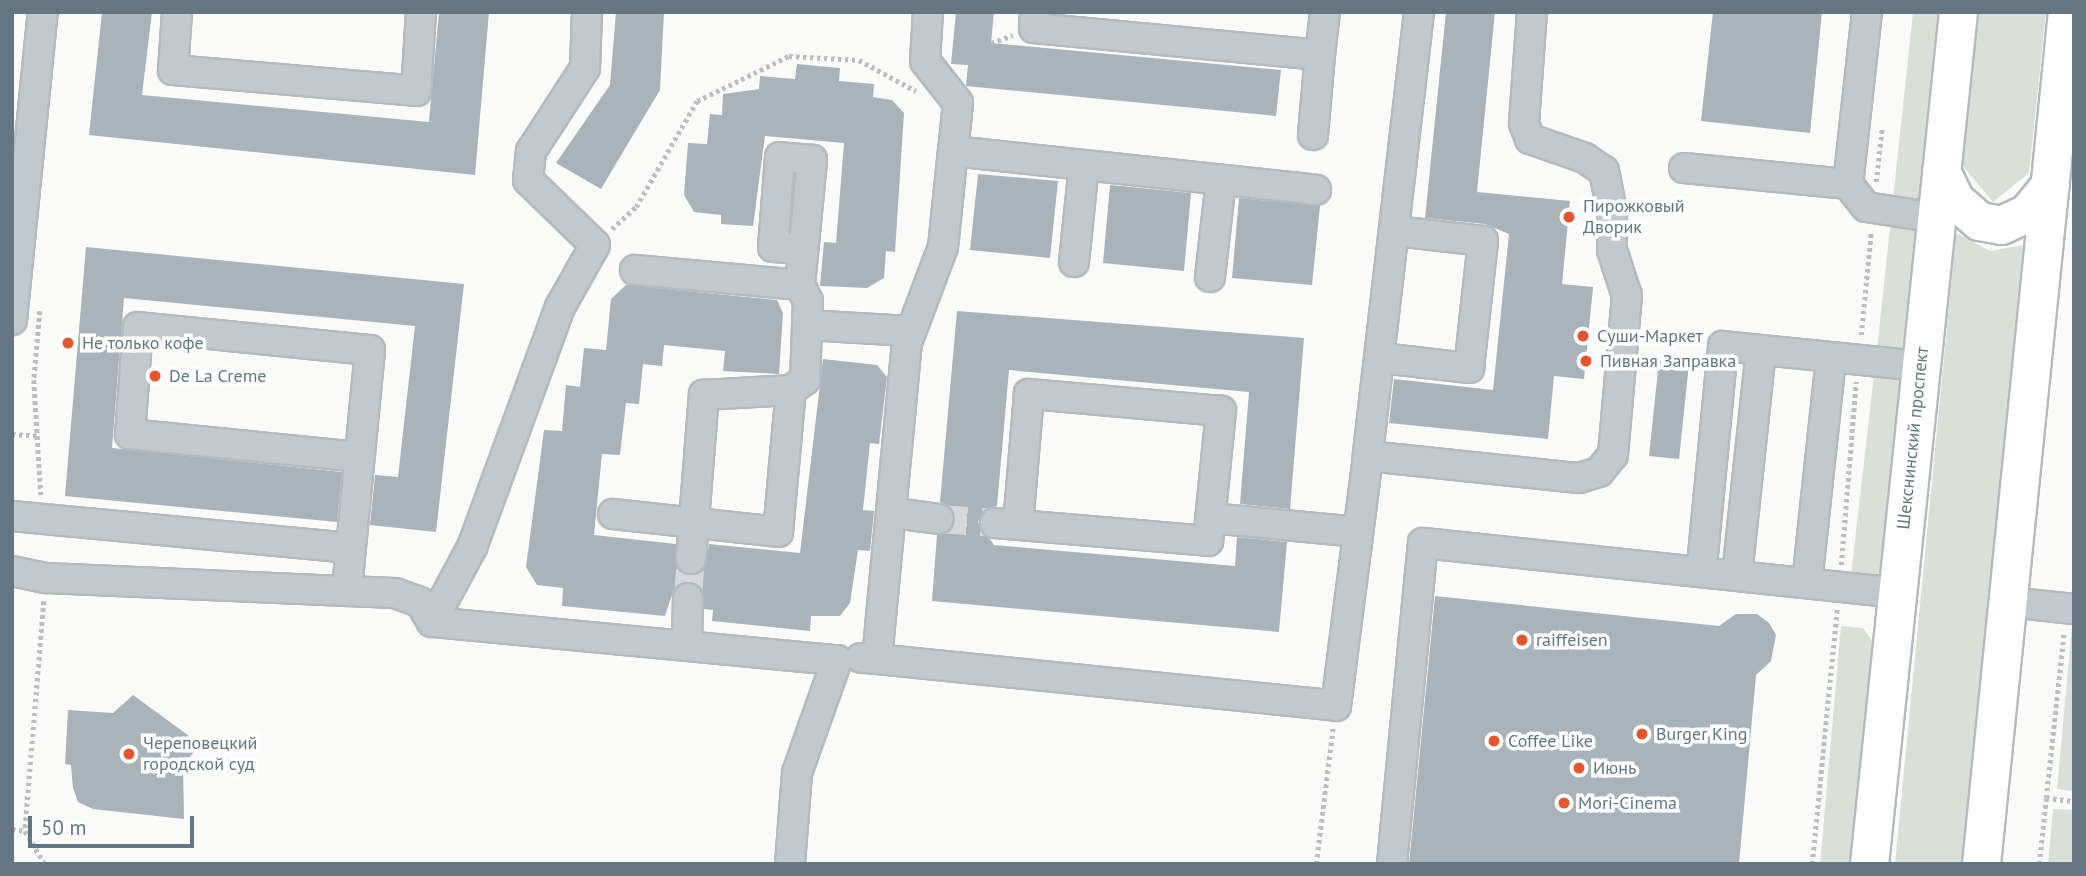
<!DOCTYPE html>
<html>
<head>
<meta charset="utf-8">
<style>
	body { margin:0 }
	#map { position:relative; width:2086px; height:876px; overflow:hidden; background:#fafaf8; font-family:"PT Sans",sans-serif }
	div>[style] { position:absolute }
	.green>* { inset:0; background:#dadfd7 }
	.building>* { inset:0; background:#aab3b9 }
	.minor-tunnel>* { height:28px; margin-top:-14px; transform-origin:0; background:repeating-linear-gradient(90deg,#d5d9db 0 28px,transparent 0 42px) }
	.path>* { height:4.5px; margin-top:-2.25px; transform-origin:0; background:repeating-linear-gradient(90deg,#bbbfc2 0 3.5px,transparent 0 7px) }
	.roads { filter:drop-shadow(2px 0 #b5babe) drop-shadow(-2px 0 #b5babe) drop-shadow(0 2px #b5babe) drop-shadow(0 -2px #b5babe) }
	.minor>* { height:28px; margin:-14px; padding:0 14px; transform-origin:14px; border-radius:14px; background:#c3c8cc }
	.major>* { height:37px; margin:-18.5px; padding:0 18.5px; transform-origin:18.5px; border-radius:18.5px; background:#fff }
	.dots>* { width:19px; height:19px; translate:-50% -50%; box-sizing:border-box; border:4px solid #fff; border-radius:50% }
	span { translate:-50% -50%; white-space:nowrap; text-align:center; line-height:1.15; -webkit-text-stroke:7px #fff; paint-order:stroke }
	.poi-label { font-size:18px; color:#657683 }
	.left { translate:0 -50%; text-align:left }
	.street-label { font-size:18px; color:#657683 }
	.frame { position:absolute; inset:0; border:14px solid #657683; pointer-events:none }
	.scale { position:absolute; left:28px; top:816px; width:166px; height:32px; box-sizing:border-box; border:4px solid #657683; border-top:0; padding-left:9px; font-size:21px; line-height:24px; white-space:nowrap; color:#657683; -webkit-text-stroke:5px #fff; paint-order:stroke }
</style>
</head>
<body>
<div id="map">
	<div class="green">
		<div style="clip-path:polygon(1913px 12px,1952px 12px,1914px 362px,1876px 359px)"></div>
		<div style="clip-path:polygon(1975px 12px,2046px 12px,2029px 173px,1993px 202px,1961px 164px)"></div>
		<div style="clip-path:polygon(1956px 233px,1990px 251px,2023px 245px,1963px 864px,1895px 864px)"></div>
		<div style="clip-path:polygon(1875px 366px,1913px 369px,1888px 589px,1850px 584px)"></div>
		<div style="clip-path:polygon(1841px 626px,1863px 628px,1874px 643px,1851px 864px,1820px 864px)"></div>
		<div style="clip-path:polygon(2072px 627px,2074px 627px,2074px 791px,2057px 789px)"></div>
		<div style="clip-path:polygon(2053px 809px,2074px 810px,2074px 864px,2048px 864px)"></div>
	</div>
	<div class="building">
		<div style="clip-path:polygon(102px 12px,152px 12px,142px 95px,429px 122px,439px 12px,489px 12px,475px 175px,89px 135px)"></div>
		<div style="clip-path:polygon(616px 12px,664px 12px,660px 90px,601px 189px,556px 163px,610px 85px)"></div>
		<div style="clip-path:polygon(956px 12px,994px 12px,991px 43px,1281px 70px,1276px 116px,966px 86px,968px 65px,951px 64px)"></div>
		<div style="clip-path:polygon(1446px 12px,1495px 12px,1477px 192px,1570px 201px,1562px 284px,1593px 287px,1584px 379px,1554px 376px,1548px 439px,1389px 423px,1394px 379px,1493px 390px,1509px 234px,1485px 224px,1425px 218px)"></div>
		<div style="clip-path:polygon(1713px 12px,1822px 12px,1810px 133px,1701px 121px)"></div>
		<div style="clip-path:polygon(797px 64px,840px 68px,839px 81px,874px 84px,873px 97px,892px 100px,904px 113px,895px 252px,886px 251px,884px 278px,867px 288px,820px 286px,824px 242px,836px 243px,844px 143px,765px 136px,753px 226px,721px 224px,721px 215px,694px 212px,684px 195px,688px 143px,707px 144px,710px 114px,722px 115px,723px 94px,759px 89px,760px 76px,795px 79px)"></div>
		<div style="clip-path:polygon(978px 174px,1058px 181px,1050px 258px,970px 250px)"></div>
		<div style="clip-path:polygon(1110px 185px,1191px 193px,1184px 271px,1103px 263px)"></div>
		<div style="clip-path:polygon(1239px 198px,1320px 206px,1312px 285px,1232px 278px)"></div>
		<div style="clip-path:polygon(86px 247px,464px 284px,436px 532px,370px 525px,375px 475px,398px 477px,415px 326px,124px 298px,112px 448px,342px 472px,337px 522px,65px 496px)"></div>
		<div style="clip-path:polygon(626px 285px,777px 300px,783px 313px,779px 374px,723px 371px,725px 351px,664px 345px,662px 366px,643px 364px,639px 404px,626px 403px,620px 455px,602px 454px,594px 535px,676px 544px,676px 565px,689px 575px,705px 568px,709px 544px,800px 553px,823px 359px,877px 365px,887px 377px,879px 444px,870px 443px,863px 510px,874px 511px,870px 551px,858px 550px,850px 603px,840px 616px,811px 616px,810px 631px,712px 621px,713px 610px,704px 609px,702px 589px,689px 581px,674px 589px,665px 616px,562px 606px,563px 588px,537px 585px,526px 567px,544px 430px,562px 431px,566px 385px,580px 387px,584px 348px,606px 350px,611px 299px)"></div>
		<div style="clip-path:polygon(957px 311px,1304px 338px,1290px 509px,1240px 504px,1249px 392px,1009px 370px,997px 506px,982px 513px,978px 522px,994px 545px,1235px 566px,1237px 537px,1287px 542px,1279px 632px,932px 601px,937px 535px,952px 530px,955px 521px,950px 506px,940px 502px)"></div>
		<div style="clip-path:polygon(1659px 361px,1689px 364px,1679px 459px,1649px 456px)"></div>
		<div style="clip-path:polygon(1435px 596px,1719px 626px,1736px 614px,1757px 614px,1769px 623px,1776px 635px,1771px 661px,1756px 675px,1739px 864px,1409px 864px)"></div>
		<div style="clip-path:polygon(133px 695px,200px 744px,183px 766px,184px 819px,93px 809px,78px 802px,73px 788px,71px 765px,65px 764px,68px 710px,113px 713px)"></div>
	</div>
	<div class="minor-tunnel">
		<div style="left:939px;top:519px;width:56px;rotate:4.1deg"></div>
		<div style="left:688px;top:598px;width:39px;rotate:-86deg"></div>
	</div>
	<div class="path">
		<div style="left:991px;top:43px;width:23px;rotate:-20deg"></div>
		<div style="left:1876px;top:182px;width:54px;rotate:-83.7deg"></div>
		<div style="left:612px;top:229px;width:33px;rotate:-43deg"></div>
		<div style="left:636px;top:207px;width:122px;rotate:-60.1deg"></div>
		<div style="left:697px;top:101px;width:102px;rotate:-26.1deg"></div>
		<div style="left:789px;top:56px;width:70px;rotate:3.3deg"></div>
		<div style="left:859px;top:60px;width:65px;rotate:28.5deg"></div>
		<div style="left:40px;top:311px;width:69px;rotate:95deg"></div>
		<div style="left:34px;top:380px;width:115px;rotate:86.5deg"></div>
		<div style="left:1861px;top:335px;width:102px;rotate:-84.4deg"></div>
		<div style="left:12px;top:434px;width:26px;rotate:4deg"></div>
		<div style="left:1841px;top:565px;width:184px;rotate:-85.3deg"></div>
		<div style="left:44px;top:601px;width:231px;rotate:94.7deg"></div>
		<div style="left:25px;top:831px;width:39px;rotate:59deg"></div>
		<div style="left:2046px;top:798px;width:167px;rotate:-83.8deg"></div>
		<div style="left:12px;top:829px;width:13px;rotate:9deg"></div>
		<div style="left:1316px;top:864px;width:138px;rotate:-82.9deg"></div>
		<div style="left:1812px;top:864px;width:256px;rotate:-84.4deg"></div>
		<div style="left:2039px;top:864px;width:66px;rotate:-83.9deg"></div>
		<div style="left:2046px;top:798px;width:28px;rotate:6deg"></div>
	</div>
	<div class="roads">
		<div class="minor">
			<div style="left:177px;top:12px;width:58px;rotate:93.9deg"></div>
			<div style="left:173px;top:70px;width:244px;rotate:4.9deg"></div>
			<div style="left:416px;top:91px;width:79px;rotate:-86.4deg"></div>
			<div style="left:587px;top:12px;width:56px;rotate:92deg"></div>
			<div style="left:585px;top:68px;width:99px;rotate:123deg"></div>
			<div style="left:531px;top:151px;width:29px;rotate:96deg"></div>
			<div style="left:528px;top:180px;width:93px;rotate:44.1deg"></div>
			<div style="left:595px;top:245px;width:71px;rotate:119.4deg"></div>
			<div style="left:560px;top:307px;width:256px;rotate:110.1deg"></div>
			<div style="left:472px;top:547px;width:85px;rotate:118.1deg"></div>
			<div style="left:432px;top:622px;width:407px;rotate:5.4deg"></div>
			<div style="left:837px;top:660px;width:120px;rotate:109.5deg"></div>
			<div style="left:797px;top:773px;width:91px;rotate:94.4deg"></div>
			<div style="left:928px;top:12px;width:49px;rotate:93.5deg"></div>
			<div style="left:925px;top:61px;width:53px;rotate:51.8deg"></div>
			<div style="left:958px;top:103px;width:48px;rotate:95.9deg"></div>
			<div style="left:1035px;top:12px;width:16px;rotate:94deg"></div>
			<div style="left:1034px;top:28px;width:287px;rotate:5.4deg"></div>
			<div style="left:1320px;top:55px;width:43px;rotate:-83.4deg"></div>
			<div style="left:1419px;top:12px;width:447px;rotate:96.6deg"></div>
			<div style="left:1368px;top:456px;width:212px;rotate:6deg"></div>
			<div style="left:1579px;top:478px;width:21px;rotate:-17deg"></div>
			<div style="left:1599px;top:472px;width:22px;rotate:-51deg"></div>
			<div style="left:1613px;top:455px;width:160px;rotate:-85deg"></div>
			<div style="left:1627px;top:296px;width:48px;rotate:-108.1deg"></div>
			<div style="left:1612px;top:250px;width:39px;rotate:-90deg"></div>
			<div style="left:1612px;top:211px;width:41px;rotate:-101.3deg"></div>
			<div style="left:1604px;top:171px;width:23px;rotate:-146deg"></div>
			<div style="left:1585px;top:158px;width:58px;rotate:-160.9deg"></div>
			<div style="left:1530px;top:139px;width:17px;rotate:-111deg"></div>
			<div style="left:1524px;top:123px;width:111px;rotate:-85.9deg"></div>
			<div style="left:1313px;top:135px;width:80px;rotate:-85deg"></div>
			<div style="left:1684px;top:168px;width:165px;rotate:5.6deg"></div>
			<div style="left:1848px;top:184px;width:29px;rotate:52deg"></div>
			<div style="left:1866px;top:207px;width:72px;rotate:8.8deg"></div>
			<div style="left:1848px;top:184px;width:173px;rotate:-83.7deg"></div>
			<div style="left:1074px;top:262px;width:97px;rotate:-84.1deg"></div>
			<div style="left:635px;top:270px;width:166px;rotate:5.2deg"></div>
			<div style="left:1210px;top:277px;width:97px;rotate:-83.5deg"></div>
			<div style="left:12px;top:320px;width:310px;rotate:-84.3deg"></div>
			<div style="left:807px;top:325px;width:101px;rotate:3.4deg"></div>
			<div style="left:908px;top:331px;width:329px;rotate:95.4deg"></div>
			<div style="left:877px;top:659px;width:16px;rotate:-176deg"></div>
			<div style="left:908px;top:340px;width:99px;rotate:-69.4deg"></div>
			<div style="left:943px;top:247px;width:97px;rotate:-84.1deg"></div>
			<div style="left:953px;top:151px;width:365px;rotate:6.1deg"></div>
			<div style="left:1381px;top:358px;width:89px;rotate:6.5deg"></div>
			<div style="left:1469px;top:368px;width:128px;rotate:-83.7deg"></div>
			<div style="left:1483px;top:241px;width:89px;rotate:-173.5deg"></div>
			<div style="left:359px;top:457px;width:230px;rotate:-174.3deg"></div>
			<div style="left:130px;top:434px;width:107px;rotate:-85.7deg"></div>
			<div style="left:138px;top:327px;width:233px;rotate:5.7deg"></div>
			<div style="left:370px;top:350px;width:242px;rotate:95.5deg"></div>
			<div style="left:347px;top:591px;width:48px;rotate:2.4deg"></div>
			<div style="left:395px;top:593px;width:27px;rotate:20deg"></div>
			<div style="left:420px;top:602px;width:23px;rotate:59deg"></div>
			<div style="left:894px;top:513px;width:45px;rotate:7.6deg"></div>
			<div style="left:613px;top:514px;width:166px;rotate:6.2deg"></div>
			<div style="left:778px;top:532px;width:143px;rotate:-84.8deg"></div>
			<div style="left:791px;top:390px;width:17px;rotate:-36deg"></div>
			<div style="left:805px;top:380px;width:79px;rotate:-87.8deg"></div>
			<div style="left:808px;top:301px;width:18px;rotate:-117deg"></div>
			<div style="left:800px;top:285px;width:126px;rotate:-84.5deg"></div>
			<div style="left:812px;top:160px;width:32px;rotate:-175deg"></div>
			<div style="left:780px;top:157px;width:90px;rotate:94.4deg"></div>
			<div style="left:773px;top:247px;width:30px;rotate:4deg"></div>
			<div style="left:12px;top:516px;width:340px;rotate:5.4deg"></div>
			<div style="left:1210px;top:518px;width:149px;rotate:5.4deg"></div>
			<div style="left:995px;top:523px;width:214px;rotate:4.8deg"></div>
			<div style="left:1208px;top:541px;width:131px;rotate:-84.3deg"></div>
			<div style="left:1221px;top:411px;width:193px;rotate:-174.9deg"></div>
			<div style="left:1029px;top:394px;width:131px;rotate:94.8deg"></div>
			<div style="left:1703px;top:555px;width:210px;rotate:-84.5deg"></div>
			<div style="left:1723px;top:346px;width:199px;rotate:5.8deg"></div>
			<div style="left:691px;top:559px;width:165px;rotate:-85.5deg"></div>
			<div style="left:704px;top:395px;width:87px;rotate:-3.3deg"></div>
			<div style="left:12px;top:571px;width:35px;rotate:12deg"></div>
			<div style="left:46px;top:578px;width:301px;rotate:2.5deg"></div>
			<div style="left:1737px;top:575px;width:226px;rotate:-83.9deg"></div>
			<div style="left:1807px;top:583px;width:226px;rotate:-83.9deg"></div>
			<div style="left:2008px;top:602px;width:66px;rotate:6.1deg"></div>
			<div style="left:687px;top:644px;width:46px;rotate:-88.8deg"></div>
			<div style="left:877px;top:659px;width:461px;rotate:5.8deg"></div>
			<div style="left:1336px;top:706px;width:252px;rotate:-82.7deg"></div>
			<div style="left:1392px;top:864px;width:322px;rotate:-84.5deg"></div>
			<div style="left:1423px;top:543px;width:476px;rotate:6deg"></div>
		</div>
		<div class="major">
			<div style="left:1941px;top:171px;width:32px;rotate:64deg"></div>
			<div style="left:1955px;top:200px;width:32px;rotate:41deg"></div>
			<div style="left:1979px;top:221px;width:22px;rotate:10deg"></div>
			<div style="left:2001px;top:225px;width:29px;rotate:-25deg"></div>
			<div style="left:2027px;top:213px;width:36px;rotate:-51deg"></div>
			<div style="left:1869px;top:864px;width:857px;rotate:-84.04deg"></div>
			<div style="left:1981px;top:864px;width:856px;rotate:-84.24deg"></div>
		</div>
	</div>
	<div class="dots">
		<div style="left:1569px;top:217px;background:#e4572e"></div>
		<div style="left:1583px;top:336px;background:#e4572e"></div>
		<div style="left:68px;top:343px;background:#e4572e"></div>
		<div style="left:1586px;top:361px;background:#e4572e"></div>
		<div style="left:155px;top:376px;background:#e4572e"></div>
		<div style="left:1522px;top:640px;background:#e4572e"></div>
		<div style="left:1642px;top:734px;background:#e4572e"></div>
		<div style="left:1494px;top:741px;background:#e4572e"></div>
		<div style="left:129px;top:754px;background:#e4572e"></div>
		<div style="left:1579px;top:768px;background:#e4572e"></div>
		<div style="left:1564px;top:803px;background:#e4572e"></div>
	</div>
	<div class="poi-label">
		<span class="left" style="left:1583px;top:217px">Пирожковый<br>Дворик</span>
		<span class="left" style="left:1597px;top:336px">Суши-Маркет</span>
		<span class="left" style="left:82px;top:343px">Не только кофе</span>
		<span class="left" style="left:1600px;top:361px">Пивная Заправка</span>
		<span class="left" style="left:169px;top:376px">De La Creme</span>
		<span class="left" style="left:1536px;top:640px">raiffeisen</span>
		<span class="left" style="left:1656px;top:734px">Burger King</span>
		<span class="left" style="left:1508px;top:741px">Coffee Like</span>
		<span class="left" style="left:143px;top:754px">Череповецкий<br>городской суд</span>
		<span class="left" style="left:1593px;top:768px">Июнь</span>
		<span class="left" style="left:1578px;top:803px">Mori-Cinema</span>
	</div>
	<div class="street-label">
		<span style="left:1913px;top:438px;rotate:-84deg">Шекснинский проспект</span>
	</div>
	<div class="frame"></div>
	<div class="scale">50 m</div>
</div>
</body>
</html>
